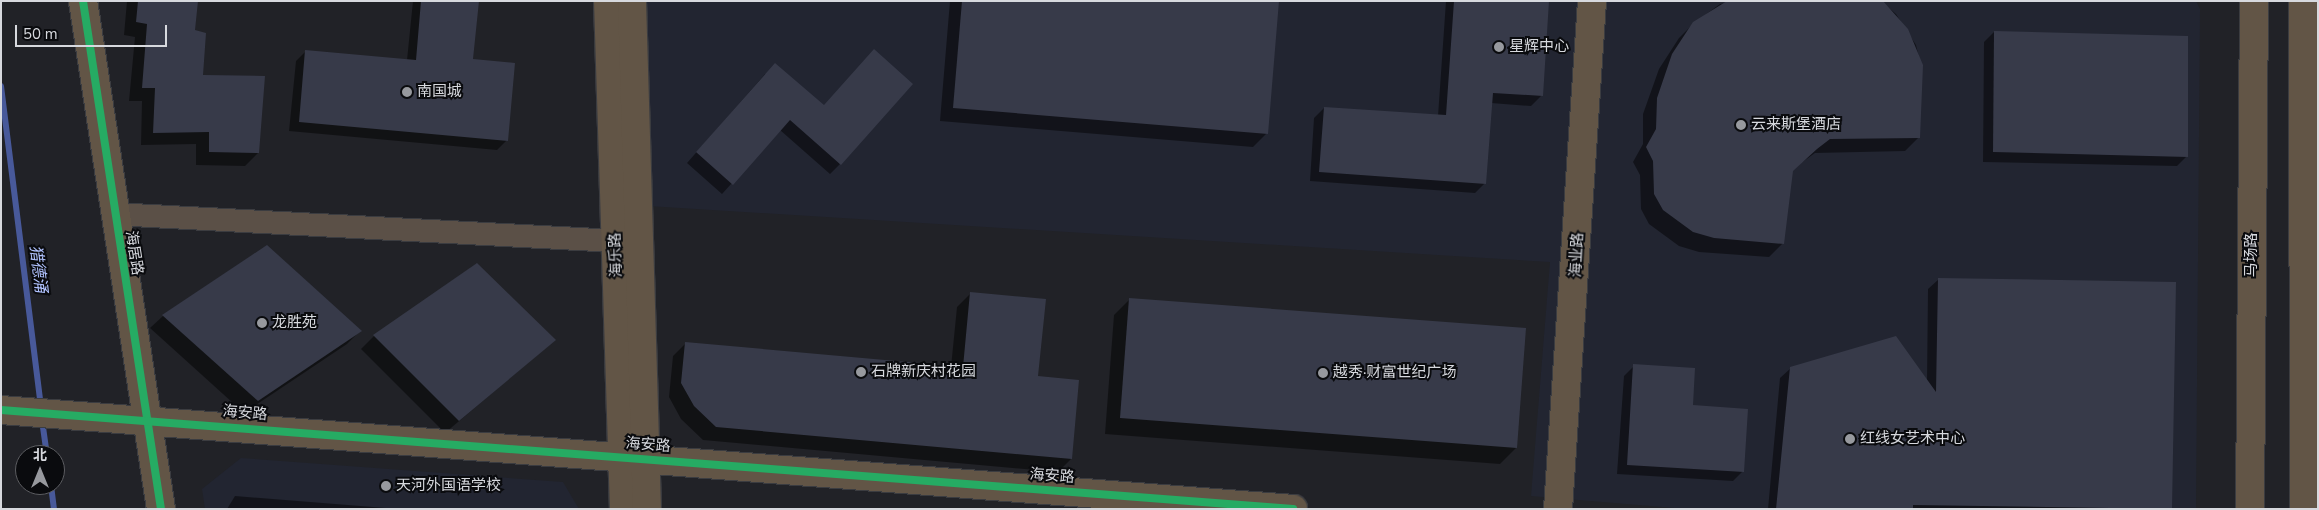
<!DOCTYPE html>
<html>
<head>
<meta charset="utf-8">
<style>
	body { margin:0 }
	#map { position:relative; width:2319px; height:510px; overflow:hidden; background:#212227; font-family:"Nunito Sans","Noto Sans SC",sans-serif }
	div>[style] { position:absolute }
	.built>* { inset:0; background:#222531 }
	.shadow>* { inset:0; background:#0007 }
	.stream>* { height:6px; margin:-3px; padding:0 3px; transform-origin:3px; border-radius:3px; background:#48599a }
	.building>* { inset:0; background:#373a49 }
	.roads { filter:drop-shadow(1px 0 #3b3c40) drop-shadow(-1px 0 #3b3c40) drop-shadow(0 1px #3b3c40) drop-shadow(0 -1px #3b3c40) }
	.street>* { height:22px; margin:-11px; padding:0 11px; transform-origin:11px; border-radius:11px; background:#5b5047 }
	.secondary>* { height:28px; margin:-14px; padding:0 14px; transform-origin:14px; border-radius:14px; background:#625546 }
	.cycleway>* { height:8px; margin:-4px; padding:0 4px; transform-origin:4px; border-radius:4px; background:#26ab63 }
	.dots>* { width:14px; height:14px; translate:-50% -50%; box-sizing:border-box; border:2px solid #0a0b0e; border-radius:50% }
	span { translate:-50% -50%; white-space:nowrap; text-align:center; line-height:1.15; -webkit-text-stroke:4px #0a0b0e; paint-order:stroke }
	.poi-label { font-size:15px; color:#d7d9de }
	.left { translate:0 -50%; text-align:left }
	.street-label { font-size:15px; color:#d7d9de }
	.water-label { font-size:16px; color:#b0c2fe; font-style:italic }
	.frame { position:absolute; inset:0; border:2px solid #d7d9de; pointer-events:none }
	.north { position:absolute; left:15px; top:445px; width:50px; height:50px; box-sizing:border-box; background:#0a0b0e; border:1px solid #5c5d61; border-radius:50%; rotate:0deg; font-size:14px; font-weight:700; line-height:20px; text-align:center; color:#d7d9de }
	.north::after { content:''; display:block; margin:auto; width:18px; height:22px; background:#97999e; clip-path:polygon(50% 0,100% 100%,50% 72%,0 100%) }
	.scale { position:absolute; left:15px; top:25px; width:152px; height:22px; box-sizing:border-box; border:2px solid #d7d9de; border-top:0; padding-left:6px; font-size:15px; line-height:18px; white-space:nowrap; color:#d7d9de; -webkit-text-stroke:4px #0a0b0e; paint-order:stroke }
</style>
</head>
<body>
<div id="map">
	<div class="built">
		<div style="clip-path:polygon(642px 1px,2196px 1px,2200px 9px,2196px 509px,1686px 509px,1531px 496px,1550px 262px,648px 206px)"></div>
		<div style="clip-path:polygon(241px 458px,563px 482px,579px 509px,205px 509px,202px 489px)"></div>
	</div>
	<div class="shadow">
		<div style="clip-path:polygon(127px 1px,196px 1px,193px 31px,202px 77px,258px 153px,245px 166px,196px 165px,196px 144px,141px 145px,142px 101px,129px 101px,135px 37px,124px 35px)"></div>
		<div style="clip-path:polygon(413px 1px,478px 1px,472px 60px,507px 140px,497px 150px,289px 131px,296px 61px,306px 51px,407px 60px)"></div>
		<div style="clip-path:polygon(950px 1px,1278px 1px,1267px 133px,1253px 147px,940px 121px)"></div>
		<div style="clip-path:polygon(1446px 1px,1548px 1px,1541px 96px,1531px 106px,1491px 103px,1485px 183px,1475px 193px,1310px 181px,1314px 118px,1324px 108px,1438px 116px)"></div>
		<div style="clip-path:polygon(1737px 1px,1881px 1px,1896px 14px,1916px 45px,1921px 65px,1919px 137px,1905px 151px,1815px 153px,1801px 163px,1791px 172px,1783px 243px,1769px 257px,1699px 252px,1679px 246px,1649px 224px,1641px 209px,1640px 175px,1633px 162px,1643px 144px,1643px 114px,1659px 69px,1679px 38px,1694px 23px,1720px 4px)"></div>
		<div style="clip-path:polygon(1994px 32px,2187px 156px,2177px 166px,1983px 162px,1984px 42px)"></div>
		<div style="clip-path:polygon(765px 74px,840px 164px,830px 174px,780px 130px,722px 194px,687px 163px)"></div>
		<div style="clip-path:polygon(476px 264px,555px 340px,445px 433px,361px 349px,374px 336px)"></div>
		<div style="clip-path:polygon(1939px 279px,2170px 509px,1768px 509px,1780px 378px,1791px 368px,1927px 381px,1928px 289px)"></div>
		<div style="clip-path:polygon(970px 294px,1037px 377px,1071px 459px,1058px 472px,703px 440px,681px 419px,669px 397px,673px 356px,686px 343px,951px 367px,957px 307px)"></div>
		<div style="clip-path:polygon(1130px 299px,1516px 448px,1500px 464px,1105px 434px,1114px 315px)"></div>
		<div style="clip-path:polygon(163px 316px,360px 331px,347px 344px,244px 413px,150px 328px)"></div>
		<div style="clip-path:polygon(1634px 366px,1691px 407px,1743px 471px,1733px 481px,1617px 474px,1624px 376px)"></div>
		<div style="clip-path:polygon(235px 496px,398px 509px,227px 509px)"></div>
	</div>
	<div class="stream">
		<div style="left:1px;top:86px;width:323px;rotate:82.9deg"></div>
		<div style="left:42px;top:420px;width:35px;rotate:82deg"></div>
		<div style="left:51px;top:485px;width:24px;rotate:83deg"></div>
	</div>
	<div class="building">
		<div style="clip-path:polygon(138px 1px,198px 1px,195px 30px,206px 33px,203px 75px,265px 76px,259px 153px,209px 152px,209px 132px,153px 133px,155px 88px,142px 88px,147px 24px,136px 22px)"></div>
		<div style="clip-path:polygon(421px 1px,479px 1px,473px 59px,515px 63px,508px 141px,299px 122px,305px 50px,416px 60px)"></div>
		<div style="clip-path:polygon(962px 1px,1279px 1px,1268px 134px,953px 108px)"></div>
		<div style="clip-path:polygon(1454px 1px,1549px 1px,1543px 96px,1493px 93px,1486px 184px,1319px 172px,1324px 107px,1446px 115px)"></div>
		<div style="clip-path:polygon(1727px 1px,1883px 1px,1908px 29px,1923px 65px,1920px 138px,1830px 139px,1817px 149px,1793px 171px,1784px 244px,1714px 238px,1693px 232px,1663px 210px,1654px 194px,1653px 161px,1646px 147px,1656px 129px,1657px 98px,1672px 54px,1693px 22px)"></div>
		<div style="clip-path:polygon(1994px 31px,2188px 36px,2188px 157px,1993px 152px)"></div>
		<div style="clip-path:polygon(874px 49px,913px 84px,841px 165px,790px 120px,733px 185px,696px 152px,775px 63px,824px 105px)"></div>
		<div style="clip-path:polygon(267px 245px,362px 331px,258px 401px,162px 315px)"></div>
		<div style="clip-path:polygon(477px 263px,556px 340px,459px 421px,373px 335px)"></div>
		<div style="clip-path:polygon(1938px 278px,2176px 282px,2172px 509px,1913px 505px,1913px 509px,1776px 509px,1790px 367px,1896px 336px,1936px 392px)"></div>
		<div style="clip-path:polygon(970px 292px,1046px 299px,1038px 376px,1079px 380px,1072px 459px,716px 427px,694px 406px,681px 383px,685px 342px,963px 367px)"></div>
		<div style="clip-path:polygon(1129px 298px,1526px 328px,1517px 448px,1120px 418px)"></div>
		<div style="clip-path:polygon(1633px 364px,1695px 368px,1693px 405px,1748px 409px,1744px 472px,1627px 465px)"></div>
	</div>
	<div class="roads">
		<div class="street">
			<div style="left:114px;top:214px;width:503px;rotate:3.08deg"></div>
		</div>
		<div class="secondary">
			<div style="left:83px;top:1px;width:514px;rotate:81.27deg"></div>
			<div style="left:608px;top:1px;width:508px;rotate:88.2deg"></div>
			<div style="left:632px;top:1px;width:508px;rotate:88.31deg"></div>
			<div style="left:2303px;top:1px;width:508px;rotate:89.89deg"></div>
			<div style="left:1px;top:410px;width:1296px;rotate:4.38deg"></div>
			<div style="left:1558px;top:509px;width:509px;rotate:-86.17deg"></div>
			<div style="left:2250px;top:509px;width:508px;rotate:-89.55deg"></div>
		</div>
	</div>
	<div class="cycleway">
		<div style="left:83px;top:1px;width:514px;rotate:81.27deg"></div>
		<div style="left:1px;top:410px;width:1296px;rotate:4.38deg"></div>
	</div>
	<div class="dots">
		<div style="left:1499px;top:47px;background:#97999e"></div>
		<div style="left:407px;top:92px;background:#97999e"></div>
		<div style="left:1741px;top:125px;background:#97999e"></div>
		<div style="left:262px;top:323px;background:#97999e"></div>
		<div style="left:861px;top:372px;background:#97999e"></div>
		<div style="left:1323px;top:373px;background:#97999e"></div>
		<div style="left:1850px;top:439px;background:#97999e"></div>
		<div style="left:386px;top:486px;background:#97999e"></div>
	</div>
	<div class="poi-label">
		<span class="left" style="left:1509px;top:47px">星辉中心</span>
		<span class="left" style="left:417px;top:92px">南国城</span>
		<span class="left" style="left:1751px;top:125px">云来斯堡酒店</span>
		<span class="left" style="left:272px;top:323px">龙胜苑</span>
		<span class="left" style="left:871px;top:372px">石牌新庆村花园</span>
		<span class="left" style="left:1333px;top:373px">越秀·财富世纪广场</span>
		<span class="left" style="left:1860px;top:439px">红线女艺术中心</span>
		<span class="left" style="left:396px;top:486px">天河外国语学校</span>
	</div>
	<div class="street-label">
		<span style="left:134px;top:253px;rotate:81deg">海居路</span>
		<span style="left:616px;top:255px;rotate:-92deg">海乐路</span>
		<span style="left:1577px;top:255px;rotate:-87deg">海业路</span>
		<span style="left:2252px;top:255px;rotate:-90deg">马场路</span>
		<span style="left:245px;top:413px;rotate:5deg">海安路</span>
		<span style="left:648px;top:445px;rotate:4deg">海安路</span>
		<span style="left:1052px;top:476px;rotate:4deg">海安路</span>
	</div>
	<div class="water-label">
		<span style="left:38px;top:269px;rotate:83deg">猎德涌</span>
	</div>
	<div class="frame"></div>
	<div class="north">北</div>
	<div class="scale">50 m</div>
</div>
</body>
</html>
